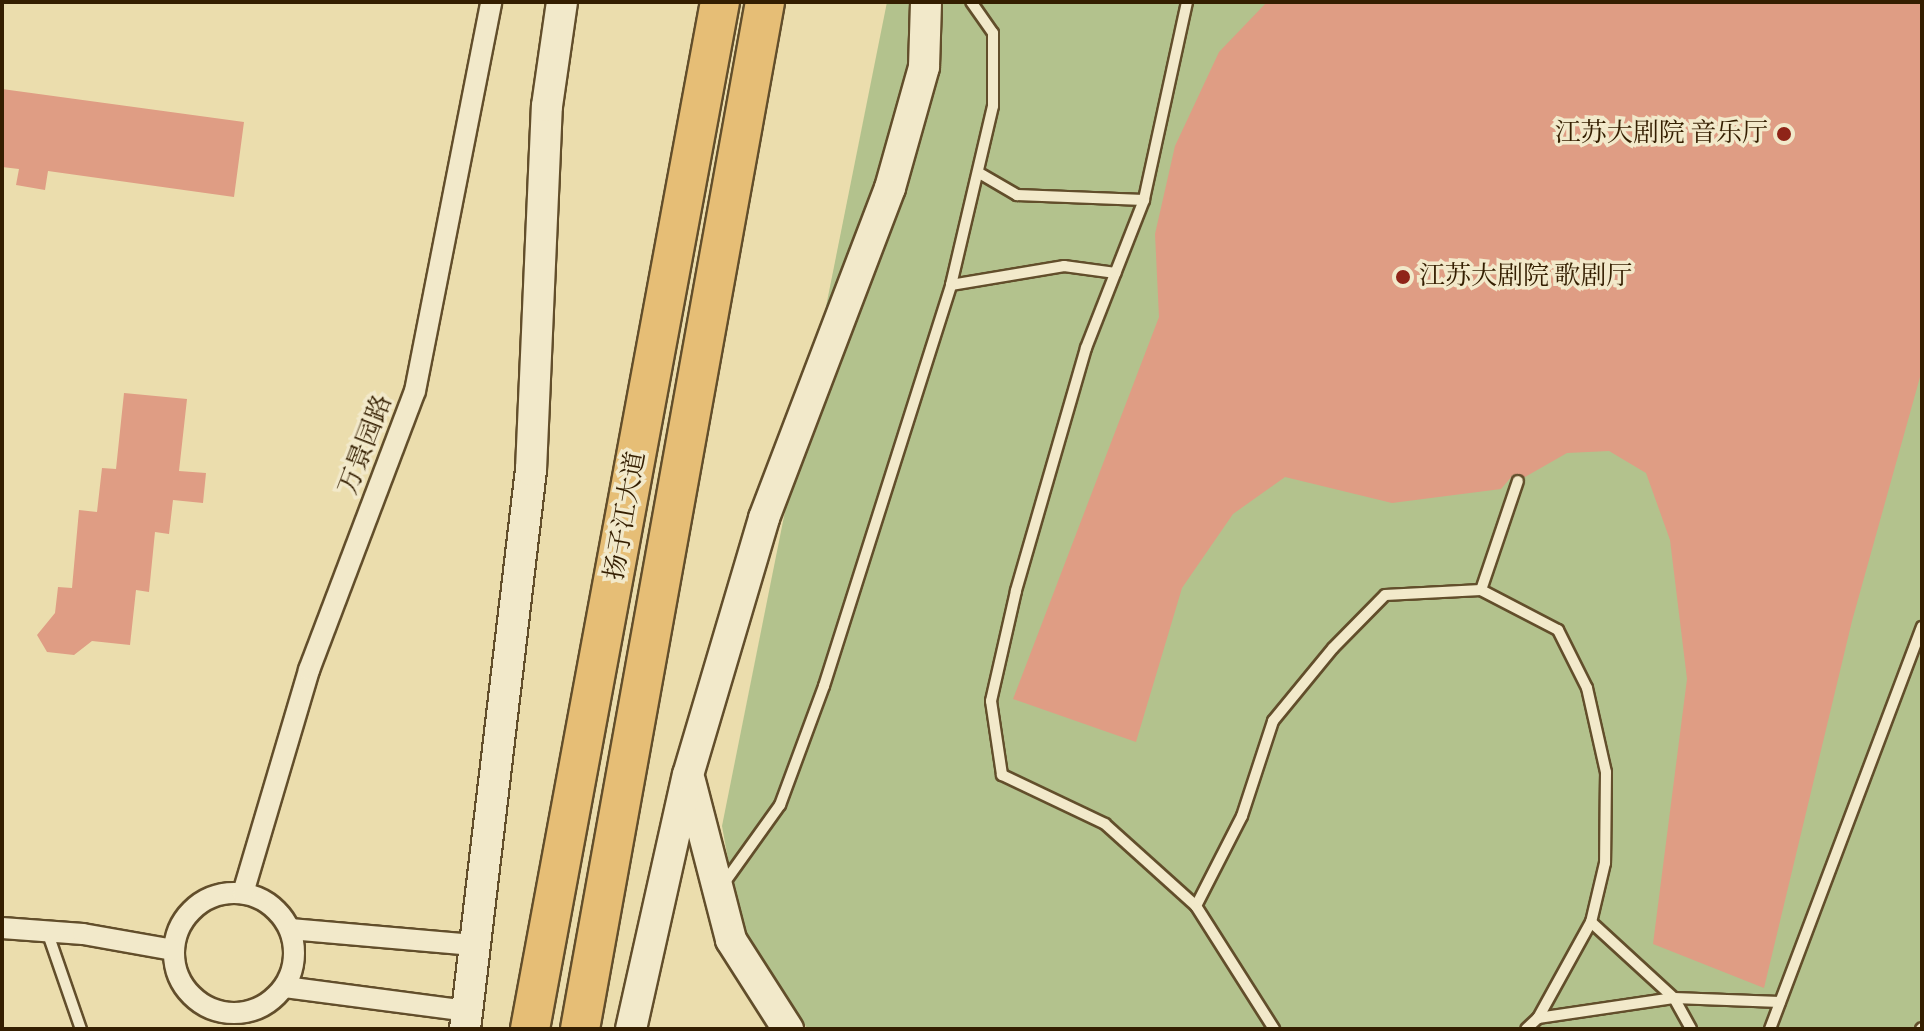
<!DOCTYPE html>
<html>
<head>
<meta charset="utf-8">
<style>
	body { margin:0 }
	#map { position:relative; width:1924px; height:1031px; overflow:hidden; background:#ebddad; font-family:"Libre Bodoni","Noto Serif SC",serif }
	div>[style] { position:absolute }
	.green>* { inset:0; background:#b3c28d }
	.building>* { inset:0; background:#df9d84 }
	.roads { filter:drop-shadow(2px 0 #624e2b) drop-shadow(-2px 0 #624e2b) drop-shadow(0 2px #624e2b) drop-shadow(0 -2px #624e2b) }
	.lane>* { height:10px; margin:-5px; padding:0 5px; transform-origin:5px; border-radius:5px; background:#f2e9ca }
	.street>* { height:20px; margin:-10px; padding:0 10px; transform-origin:10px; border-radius:10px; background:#f2e9ca }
	.street>.ring { margin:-10px; padding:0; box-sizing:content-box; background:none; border:20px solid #f2e9ca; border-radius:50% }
	.secondary>* { height:30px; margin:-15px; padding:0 15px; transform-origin:15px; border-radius:15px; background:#f2e9ca }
	.highway>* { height:38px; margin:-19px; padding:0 19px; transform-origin:19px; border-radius:19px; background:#e6be76 }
	.dots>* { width:22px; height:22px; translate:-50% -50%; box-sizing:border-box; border:4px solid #f2e9ca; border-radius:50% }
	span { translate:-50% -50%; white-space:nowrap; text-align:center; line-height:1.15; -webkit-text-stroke:7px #f2e9ca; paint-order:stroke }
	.poi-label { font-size:26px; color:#341e00 }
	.right { translate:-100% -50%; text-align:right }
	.left { translate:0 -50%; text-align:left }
	.street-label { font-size:26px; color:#341e00 }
	.frame { position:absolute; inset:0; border:4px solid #341e00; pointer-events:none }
</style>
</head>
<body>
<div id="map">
	<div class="green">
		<div style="clip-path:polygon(887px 2px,1922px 2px,1922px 1029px,808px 1029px,771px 981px,739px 921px,722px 826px)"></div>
	</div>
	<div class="building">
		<div style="clip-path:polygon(1267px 2px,1922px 2px,1922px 370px,1852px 621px,1764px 988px,1653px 944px,1687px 679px,1670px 540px,1646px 473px,1609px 451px,1567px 453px,1525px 477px,1513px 475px,1501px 489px,1392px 503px,1285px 477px,1233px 514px,1182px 588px,1136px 742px,1013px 699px,1159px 317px,1155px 234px,1175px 146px,1219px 52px)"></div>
		<div style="clip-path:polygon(2px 89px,244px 122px,234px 197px,48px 171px,45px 190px,16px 185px,19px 169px,2px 167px)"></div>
		<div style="clip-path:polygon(124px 393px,187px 399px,179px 471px,206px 473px,203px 503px,173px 500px,169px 534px,155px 532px,149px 592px,136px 590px,130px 645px,92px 641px,74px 655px,47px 652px,37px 635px,55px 613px,58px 587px,72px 588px,79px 510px,97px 512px,102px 468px,116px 469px)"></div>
	</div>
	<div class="roads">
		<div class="lane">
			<div style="left:1187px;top:2px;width:203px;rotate:102.3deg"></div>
			<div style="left:1144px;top:200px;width:159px;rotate:111.4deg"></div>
			<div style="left:1086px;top:348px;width:253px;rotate:106.1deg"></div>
			<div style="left:1016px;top:591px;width:113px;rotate:102.8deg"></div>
			<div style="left:991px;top:701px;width:75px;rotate:81.5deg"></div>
			<div style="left:1002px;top:775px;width:114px;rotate:25.4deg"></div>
			<div style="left:1105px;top:824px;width:122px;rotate:42deg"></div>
			<div style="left:1196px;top:906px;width:146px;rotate:57.6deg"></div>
			<div style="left:981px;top:174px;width:42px;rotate:30.3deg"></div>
			<div style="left:1017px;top:195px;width:127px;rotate:2.3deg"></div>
			<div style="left:951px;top:285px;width:115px;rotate:-9.5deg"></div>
			<div style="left:1064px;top:266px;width:52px;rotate:7.7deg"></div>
			<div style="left:1481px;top:590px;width:115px;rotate:-71.3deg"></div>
			<div style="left:722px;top:886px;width:100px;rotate:-54.4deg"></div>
			<div style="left:780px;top:805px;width:127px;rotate:-69.7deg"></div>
			<div style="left:824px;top:686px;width:421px;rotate:-72.4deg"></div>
			<div style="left:951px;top:285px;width:184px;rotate:-76.8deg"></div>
			<div style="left:993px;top:106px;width:73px;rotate:-90deg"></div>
			<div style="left:993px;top:33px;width:38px;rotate:-125deg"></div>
			<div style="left:1196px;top:906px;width:101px;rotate:-62.9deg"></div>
			<div style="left:1242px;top:816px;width:100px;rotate:-71.9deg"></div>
			<div style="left:1273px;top:721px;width:94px;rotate:-50.6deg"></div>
			<div style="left:1333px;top:648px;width:74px;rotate:-45.5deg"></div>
			<div style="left:1385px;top:595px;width:96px;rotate:-3deg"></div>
			<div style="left:1481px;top:590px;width:87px;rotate:27.5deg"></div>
			<div style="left:1558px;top:630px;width:65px;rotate:63.4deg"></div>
			<div style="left:1587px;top:688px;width:86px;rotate:77.3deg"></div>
			<div style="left:1606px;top:772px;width:91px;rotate:90.6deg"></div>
			<div style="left:1605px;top:863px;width:61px;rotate:103.3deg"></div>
			<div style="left:1591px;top:922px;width:110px;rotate:118.9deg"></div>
			<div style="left:1538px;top:1018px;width:16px;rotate:137deg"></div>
			<div style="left:1591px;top:922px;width:113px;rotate:42.5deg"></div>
			<div style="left:1674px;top:998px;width:35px;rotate:61deg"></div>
			<div style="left:47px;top:931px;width:104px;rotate:70.9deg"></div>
			<div style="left:1538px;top:1018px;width:137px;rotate:-8.4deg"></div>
			<div style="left:1674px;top:998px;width:106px;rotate:2.2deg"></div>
			<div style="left:1770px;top:1029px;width:430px;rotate:-69.3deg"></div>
			<div style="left:1921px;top:1029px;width:1px;rotate:-45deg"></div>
		</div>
		<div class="street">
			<div class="ring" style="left:174px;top:893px;width:100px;height:100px"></div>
			<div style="left:243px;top:893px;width:233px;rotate:-73.5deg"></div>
			<div style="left:309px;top:670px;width:298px;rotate:-69.2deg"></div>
			<div style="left:415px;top:391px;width:396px;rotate:-78.9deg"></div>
			<div style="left:2px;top:928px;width:81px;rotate:4.2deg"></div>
			<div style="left:83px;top:934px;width:91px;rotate:10.1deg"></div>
			<div style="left:290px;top:929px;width:184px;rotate:5deg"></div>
			<div style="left:285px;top:987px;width:185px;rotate:7.5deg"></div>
		</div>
		<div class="secondary">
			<div style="left:690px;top:781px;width:164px;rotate:75.5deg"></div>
			<div style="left:731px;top:940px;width:106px;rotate:57.4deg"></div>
			<div style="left:465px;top:1029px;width:563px;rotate:-83.27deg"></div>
			<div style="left:531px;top:470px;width:364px;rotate:-87.5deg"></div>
			<div style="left:547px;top:106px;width:105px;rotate:-81.8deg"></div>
			<div style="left:631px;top:1029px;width:260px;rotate:-77.4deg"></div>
			<div style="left:688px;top:775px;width:268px;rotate:-73.5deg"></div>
			<div style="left:764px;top:518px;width:353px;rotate:-69.1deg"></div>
			<div style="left:890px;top:188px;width:126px;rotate:-74.3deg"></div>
			<div style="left:924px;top:67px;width:65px;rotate:-88.2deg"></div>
		</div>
		<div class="highway">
			<div style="left:530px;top:1029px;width:1044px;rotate:-79.52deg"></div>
			<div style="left:580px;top:1029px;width:1044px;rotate:-79.79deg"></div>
		</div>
	</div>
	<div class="dots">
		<div style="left:1784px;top:134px;background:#8f2418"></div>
		<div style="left:1403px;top:277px;background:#8f2418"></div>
	</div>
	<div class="poi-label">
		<span class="right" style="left:1768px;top:134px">江苏大剧院 音乐厅</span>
		<span class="left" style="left:1419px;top:277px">江苏大剧院 歌剧厅</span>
	</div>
	<div class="street-label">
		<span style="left:366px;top:445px;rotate:-69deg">万景园路</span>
		<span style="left:626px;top:516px;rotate:-80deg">扬子江大道</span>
	</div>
	<div class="frame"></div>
</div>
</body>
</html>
